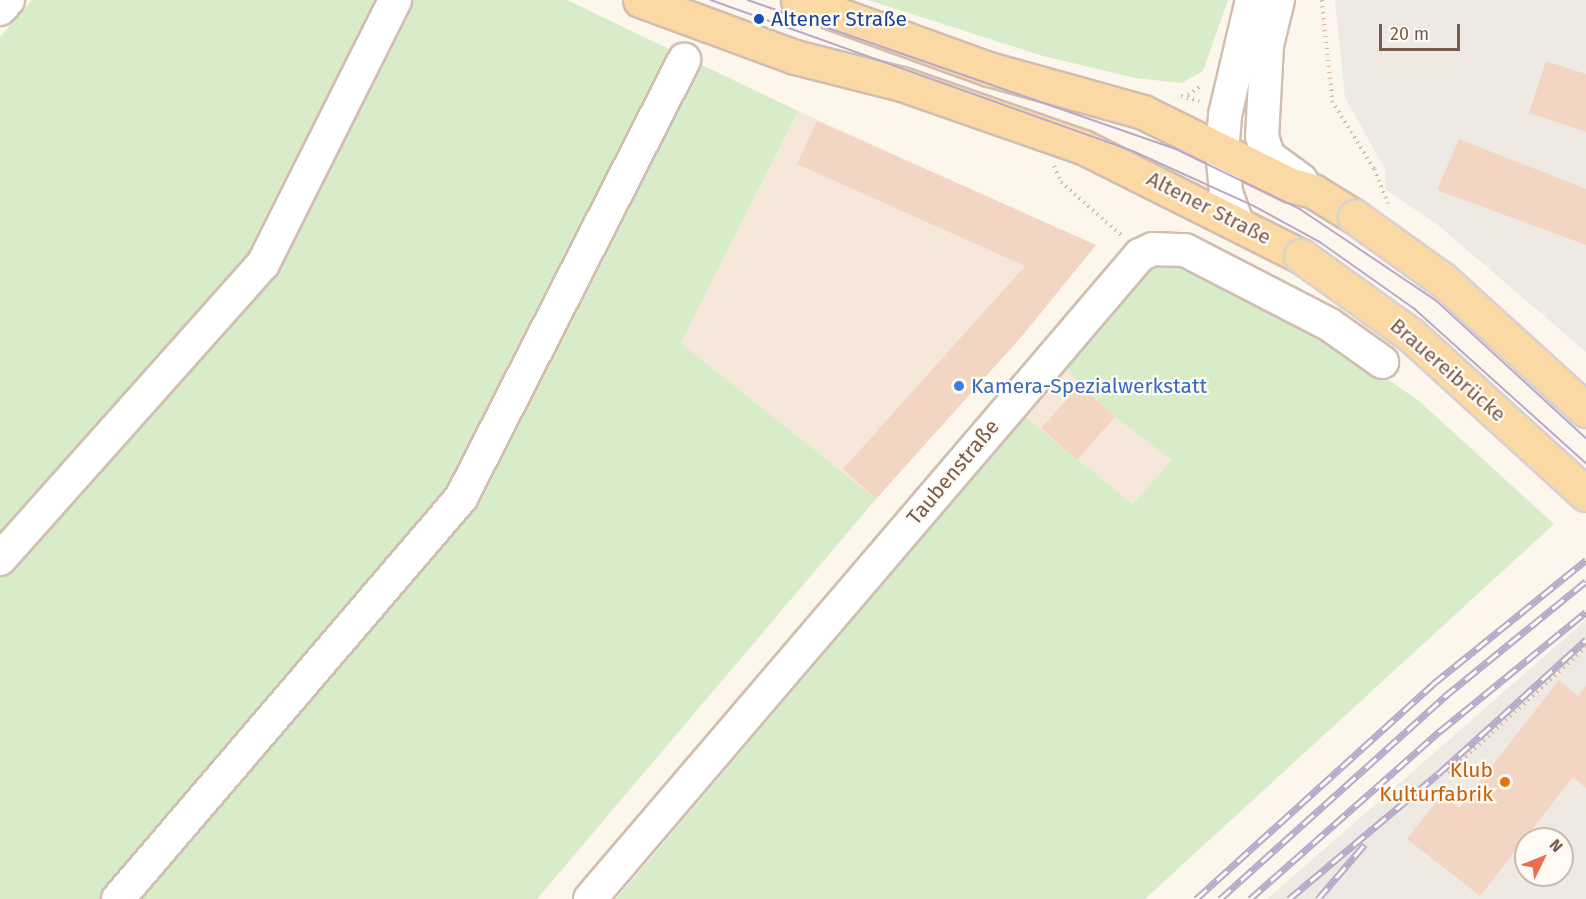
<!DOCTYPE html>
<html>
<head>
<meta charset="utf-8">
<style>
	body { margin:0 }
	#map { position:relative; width:1586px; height:899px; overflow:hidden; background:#fdf6ec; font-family:"Fira Sans",sans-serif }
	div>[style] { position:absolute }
	.residential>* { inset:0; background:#f5e8da }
	.industrial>* { inset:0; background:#efe9e4 }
	.green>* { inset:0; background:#d8ecc9 }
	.building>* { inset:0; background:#f3d5c3 }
	.path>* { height:4px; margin-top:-2px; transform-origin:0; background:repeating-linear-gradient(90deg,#d9b8a5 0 1.5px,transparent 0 6px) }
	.roads { filter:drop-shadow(2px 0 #d1beb0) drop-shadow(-2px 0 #d1beb0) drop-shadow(0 2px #d1beb0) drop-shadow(0 -2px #d1beb0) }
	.minor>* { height:32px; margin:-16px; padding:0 16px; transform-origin:16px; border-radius:16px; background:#fff }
	.major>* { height:33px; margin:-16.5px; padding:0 16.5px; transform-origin:16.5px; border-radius:16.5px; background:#fbd9a5 }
	.tram>* { height:1.5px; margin:-0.75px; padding:0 0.75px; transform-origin:0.75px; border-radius:0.75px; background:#b9a8c9 }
	.rail>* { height:7px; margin-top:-3.5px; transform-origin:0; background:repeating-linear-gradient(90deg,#fffaf3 0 14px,#b9a8c9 0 28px); box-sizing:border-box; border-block:2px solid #b9a8c9 }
	.bridges { filter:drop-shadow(2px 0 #dad1cd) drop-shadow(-2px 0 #dad1cd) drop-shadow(0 2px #dad1cd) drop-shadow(0 -2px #dad1cd) }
	.major-bridge>* { height:33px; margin:-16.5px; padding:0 16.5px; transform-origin:16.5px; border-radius:16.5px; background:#fbd9a5 }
	.dots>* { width:16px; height:16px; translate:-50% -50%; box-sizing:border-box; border:3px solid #fffaf3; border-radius:50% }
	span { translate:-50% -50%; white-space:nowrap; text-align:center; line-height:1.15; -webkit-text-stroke:4.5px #fffaf3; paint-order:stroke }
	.transit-label { font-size:21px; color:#164399 }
	.left { translate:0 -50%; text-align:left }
	.street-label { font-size:21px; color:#7a5c4d }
	.shop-label { font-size:21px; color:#366cbe }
	.food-label { font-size:21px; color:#c56008 }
	.right { translate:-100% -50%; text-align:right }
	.north { position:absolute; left:1514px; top:827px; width:60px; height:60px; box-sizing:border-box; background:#fffaf3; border:2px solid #cabbb1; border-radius:50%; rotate:47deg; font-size:16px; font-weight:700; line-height:24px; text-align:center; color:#7a5c4d }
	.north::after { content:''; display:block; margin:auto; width:21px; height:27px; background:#e76f51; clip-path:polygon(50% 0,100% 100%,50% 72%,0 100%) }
	.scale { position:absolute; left:1379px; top:24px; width:81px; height:27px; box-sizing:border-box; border:3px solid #7a5c4d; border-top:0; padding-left:8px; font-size:18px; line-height:21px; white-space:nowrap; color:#7a5c4d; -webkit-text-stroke:4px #fffaf3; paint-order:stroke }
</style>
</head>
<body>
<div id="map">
	<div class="residential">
		<div style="clip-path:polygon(798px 111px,1096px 245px,1022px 336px,876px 499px,681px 343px)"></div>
		<div style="clip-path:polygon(1067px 366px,1080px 385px,1115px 417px,1173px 460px,1133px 504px,1025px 417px)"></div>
	</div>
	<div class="industrial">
		<div style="clip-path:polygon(1335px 0,1586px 0,1586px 352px,1438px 225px,1386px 190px,1385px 169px,1345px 98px)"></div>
		<div style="clip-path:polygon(evenodd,1586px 620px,1586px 899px,1267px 899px,1401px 782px,1586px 620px,1526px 839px,1562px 839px,1562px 875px,1526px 875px,1526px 839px)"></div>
	</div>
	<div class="green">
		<div style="clip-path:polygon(32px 0,567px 0,798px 111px,681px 343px,876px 499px,537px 899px,0 899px,0 37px)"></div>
		<div style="clip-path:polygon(868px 0,1228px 0,1203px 71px,1182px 83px,1135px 78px,1043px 56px)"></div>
		<div style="clip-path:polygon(1180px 259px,1300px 319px,1419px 401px,1554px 524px,1145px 899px,616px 899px,1025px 417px,1133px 504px,1172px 460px,1115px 417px,1080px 385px,1067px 366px,1151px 263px)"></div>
	</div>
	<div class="building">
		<div style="clip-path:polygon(1546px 61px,1586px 74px,1586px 132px,1529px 113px)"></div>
		<div style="clip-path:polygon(817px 121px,1096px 245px,1022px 336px,876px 499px,843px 469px,1025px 266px,797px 164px)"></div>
		<div style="clip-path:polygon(1459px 139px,1586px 189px,1586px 245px,1437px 190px)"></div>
		<div style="clip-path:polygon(1080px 385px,1115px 417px,1077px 460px,1041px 428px)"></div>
		<div style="clip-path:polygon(1559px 680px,1578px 696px,1586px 686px,1586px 788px,1573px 777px,1480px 896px,1407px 839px,1442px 794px,1459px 808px)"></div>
	</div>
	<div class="path">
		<div style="left:1322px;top:0;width:101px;rotate:84.3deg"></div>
		<div style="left:1332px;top:101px;width:80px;rotate:58.3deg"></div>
		<div style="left:1374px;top:169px;width:37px;rotate:68deg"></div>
		<div style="left:1188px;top:95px;width:16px;rotate:-35deg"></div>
		<div style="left:1181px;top:96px;width:19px;rotate:16deg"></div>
		<div style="left:1054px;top:166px;width:17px;rotate:66deg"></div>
		<div style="left:1061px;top:182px;width:80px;rotate:41.5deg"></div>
		<div style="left:1448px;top:773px;width:187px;rotate:-42.4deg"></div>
	</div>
	<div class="roads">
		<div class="minor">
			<div style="left:1278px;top:0;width:46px;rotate:103.7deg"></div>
			<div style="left:1267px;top:45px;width:91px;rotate:93.1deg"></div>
			<div style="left:1262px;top:136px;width:21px;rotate:73deg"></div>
			<div style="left:1268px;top:156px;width:41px;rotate:36deg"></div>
			<div style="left:0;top:9px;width:12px;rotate:-48deg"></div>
			<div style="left:1236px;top:220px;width:30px;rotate:-110deg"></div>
			<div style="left:1226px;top:192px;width:41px;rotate:-95.6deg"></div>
			<div style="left:1222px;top:151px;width:36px;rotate:-85deg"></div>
			<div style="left:1225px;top:115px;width:118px;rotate:-76.8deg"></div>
			<div style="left:0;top:559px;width:395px;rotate:-48.3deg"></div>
			<div style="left:263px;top:264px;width:295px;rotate:-63.4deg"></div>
			<div style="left:118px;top:899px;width:528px;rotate:-49.46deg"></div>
			<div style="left:461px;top:498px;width:492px;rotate:-63deg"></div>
			<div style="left:590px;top:899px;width:847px;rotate:-49.5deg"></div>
			<div style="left:1140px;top:255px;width:14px;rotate:-25deg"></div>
			<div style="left:1153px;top:249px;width:32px;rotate:2deg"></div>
			<div style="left:1185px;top:250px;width:163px;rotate:27.3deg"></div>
			<div style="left:1330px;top:325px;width:64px;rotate:35.4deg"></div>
		</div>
		<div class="major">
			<div style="left:640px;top:0;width:165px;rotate:20.2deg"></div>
			<div style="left:795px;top:57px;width:110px;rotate:14.2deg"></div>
			<div style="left:902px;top:84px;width:192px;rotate:19.2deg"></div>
			<div style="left:1083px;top:147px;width:244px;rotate:26.6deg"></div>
			<div style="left:798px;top:0;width:203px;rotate:19.9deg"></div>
			<div style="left:989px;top:69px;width:160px;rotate:15.6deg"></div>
			<div style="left:1143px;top:112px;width:165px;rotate:26.3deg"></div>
			<div style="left:1291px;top:185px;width:23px;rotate:15deg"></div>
			<div style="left:1313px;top:191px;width:49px;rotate:31.8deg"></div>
		</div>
	</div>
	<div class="tram">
		<div style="left:711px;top:0;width:448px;rotate:19.7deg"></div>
		<div style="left:1133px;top:151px;width:133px;rotate:24.4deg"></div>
		<div style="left:1254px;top:206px;width:75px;rotate:28.6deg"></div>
		<div style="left:1320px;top:242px;width:116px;rotate:35.2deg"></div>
		<div style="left:1415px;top:309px;width:230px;rotate:42deg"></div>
		<div style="left:748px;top:0;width:455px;rotate:19.2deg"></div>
		<div style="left:1178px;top:150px;width:136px;rotate:25.8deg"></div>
		<div style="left:1300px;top:209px;width:165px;rotate:33.9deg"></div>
		<div style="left:1437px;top:301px;width:202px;rotate:42.6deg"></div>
	</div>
	<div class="rail">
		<div style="left:1196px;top:899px;width:320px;rotate:-42.2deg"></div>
		<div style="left:1433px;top:684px;width:197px;rotate:-39deg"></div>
		<div style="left:1220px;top:899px;width:302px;rotate:-42deg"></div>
		<div style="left:1444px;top:697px;width:183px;rotate:-39.2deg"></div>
		<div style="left:1250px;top:899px;width:254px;rotate:-41.5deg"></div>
		<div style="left:1440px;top:731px;width:188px;rotate:-39.2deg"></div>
		<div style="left:1289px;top:899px;width:194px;rotate:-40deg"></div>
		<div style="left:1438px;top:774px;width:200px;rotate:-42.2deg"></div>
		<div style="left:1318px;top:899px;width:72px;rotate:-49.5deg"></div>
	</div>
	<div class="bridges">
		<div class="major-bridge">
			<div style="left:1355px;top:217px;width:108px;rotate:35.6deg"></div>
			<div style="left:1443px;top:280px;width:193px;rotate:42.3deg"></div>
			<div style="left:1301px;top:256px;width:135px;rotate:35.7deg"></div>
			<div style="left:1411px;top:335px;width:236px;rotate:42.3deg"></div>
		</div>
	</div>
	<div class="dots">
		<div style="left:759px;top:19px;background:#1a4fb4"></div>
		<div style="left:959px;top:386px;background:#3f7fe0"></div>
		<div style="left:1505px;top:782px;background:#e8710a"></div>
	</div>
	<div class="transit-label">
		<span class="left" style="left:771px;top:19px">Altener Straße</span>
	</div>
	<div class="street-label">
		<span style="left:1209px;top:208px;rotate:27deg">Altener Straße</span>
		<span style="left:1448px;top:370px;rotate:41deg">Brauereibrücke</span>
		<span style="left:953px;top:472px;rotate:-50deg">Taubenstraße</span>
	</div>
	<div class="shop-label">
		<span class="left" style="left:971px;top:386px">Kamera-Spezialwerkstatt</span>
	</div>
	<div class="food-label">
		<span class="right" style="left:1493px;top:782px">Klub<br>Kulturfabrik</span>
	</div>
	<div class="north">N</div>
	<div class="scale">20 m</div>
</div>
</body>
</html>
